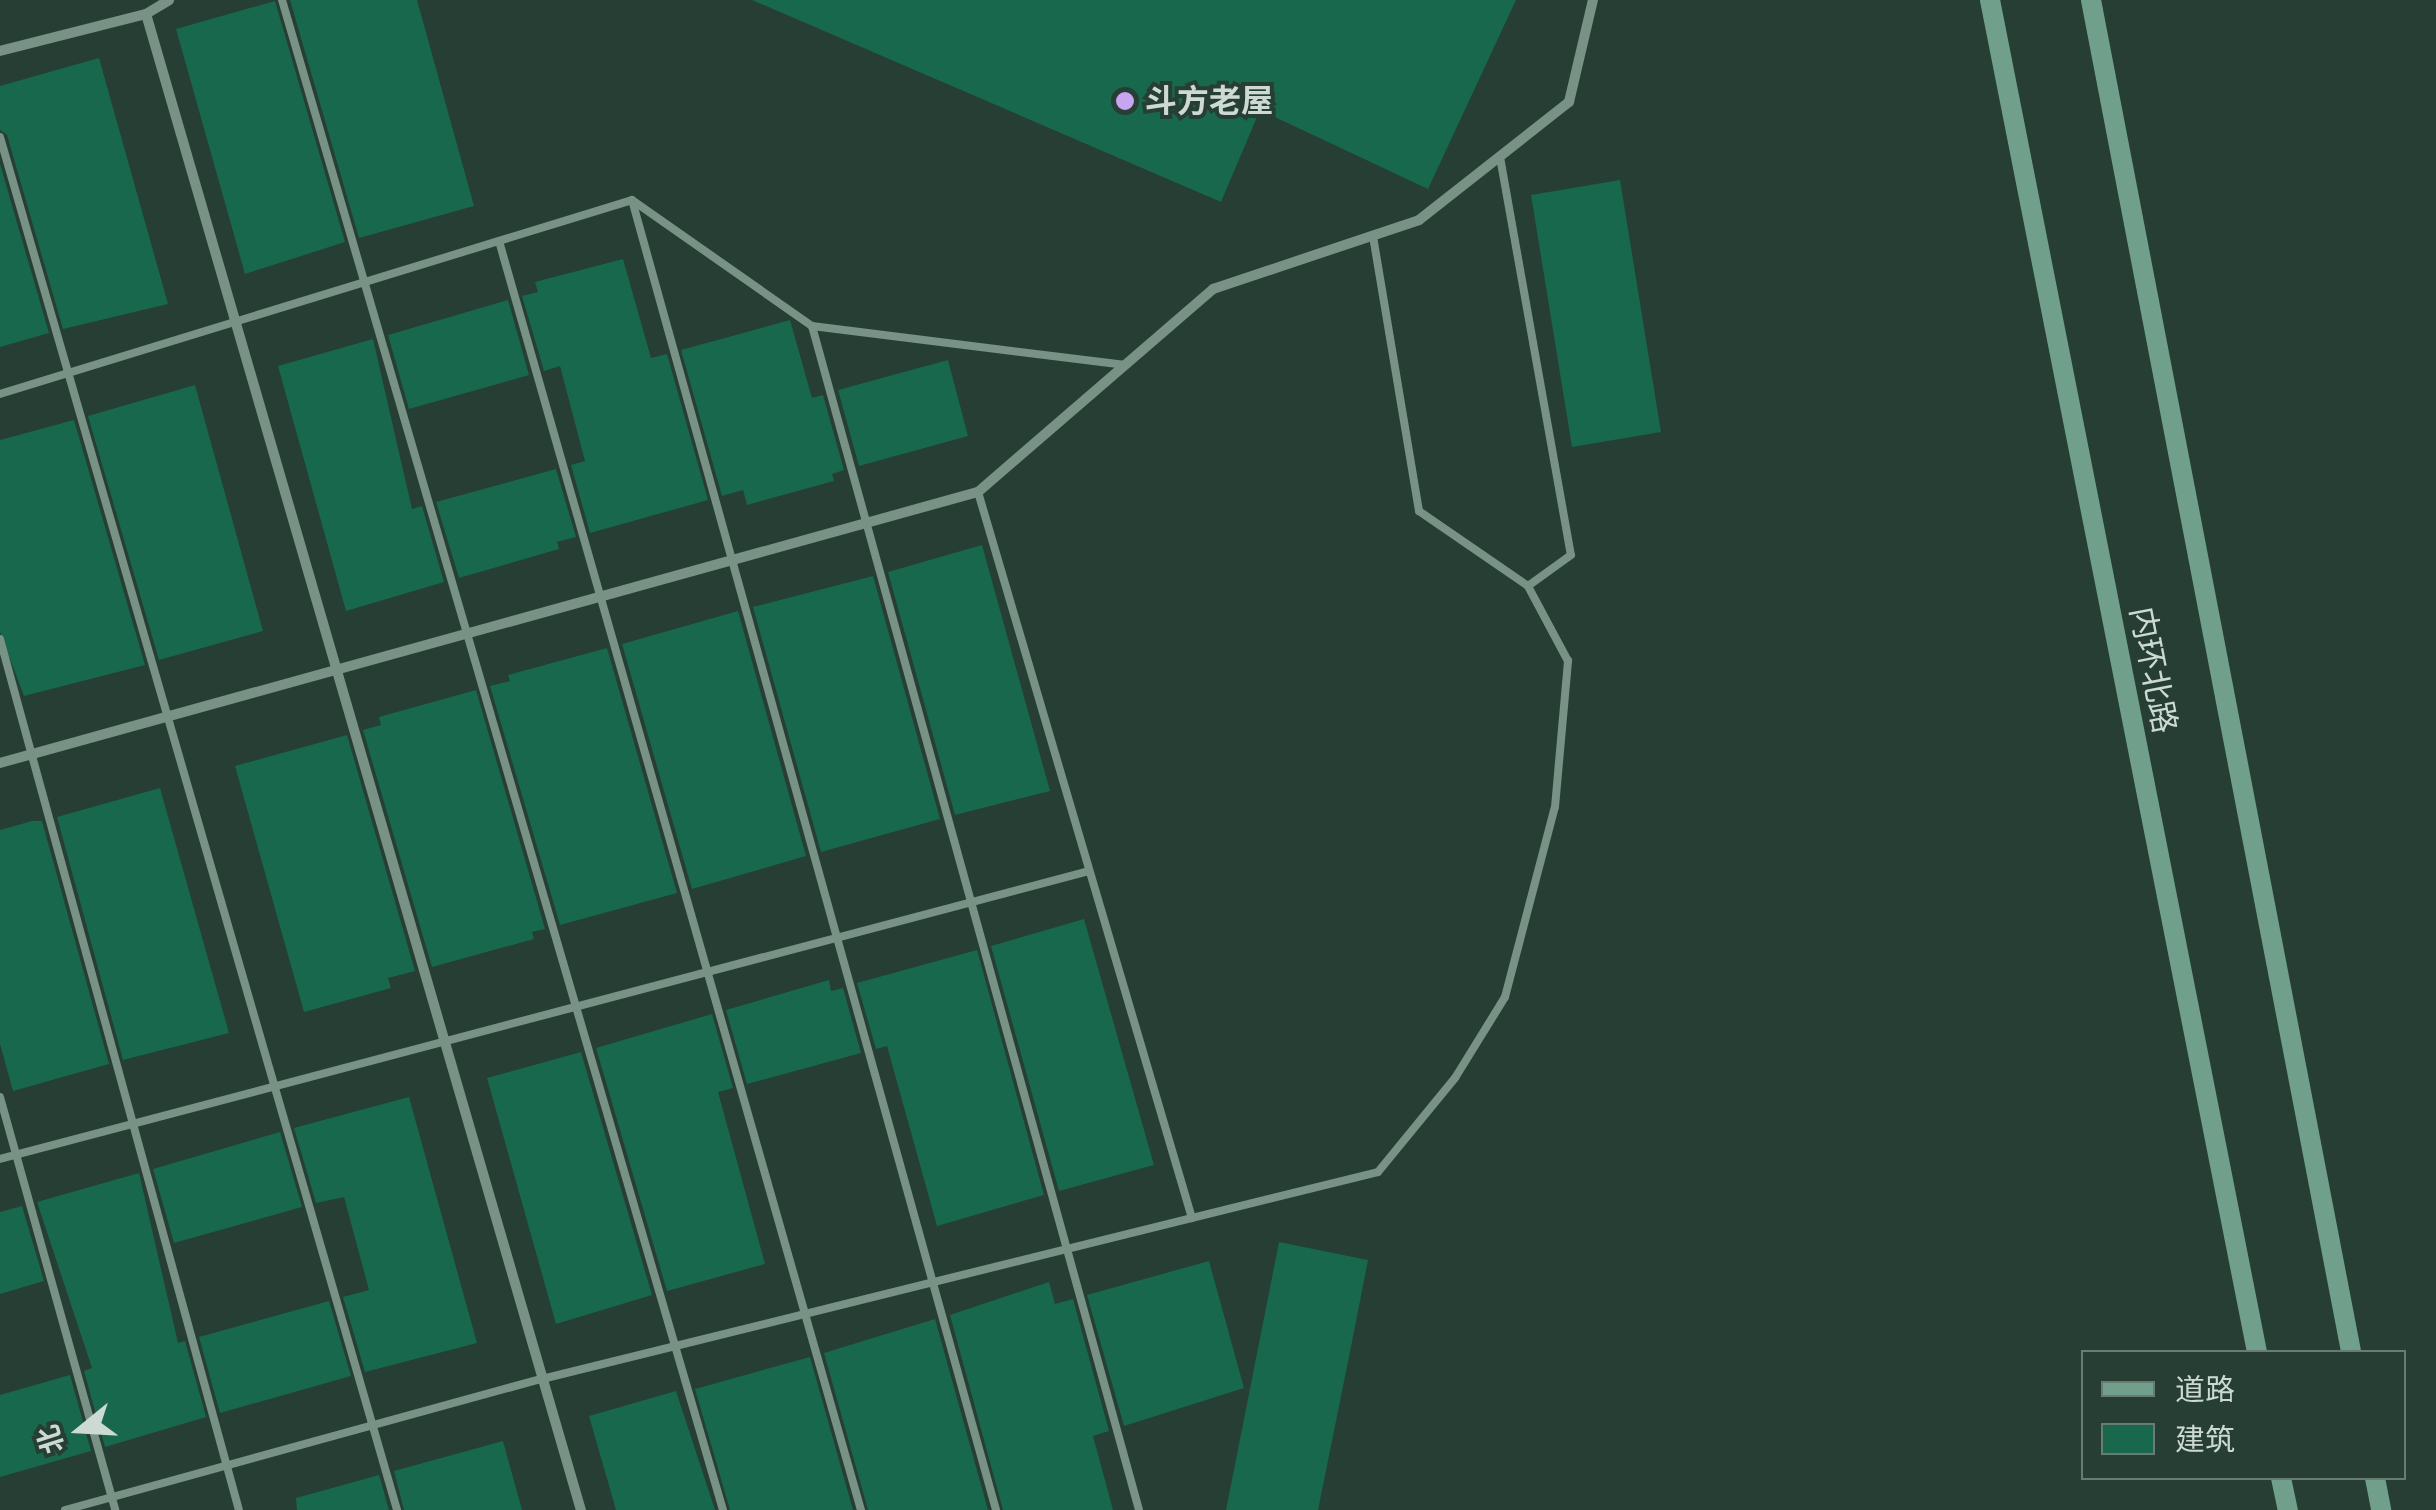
<!DOCTYPE html>
<html>
<head>
<meta charset="utf-8">
<style>
	body { margin:0 }
	#map { position:relative; width:2436px; height:1510px; overflow:hidden; background:#263e34; font-family:Poppins,"Noto Sans SC",sans-serif }
	div>[style] { position:absolute }
	.building>* { inset:0; background:#17684d }
	.lane>* { height:8px; margin:-4px; padding:0 4px; transform-origin:4px; border-radius:4px; background:#789286 }
	.street>* { height:10px; margin:-5px; padding:0 5px; transform-origin:5px; border-radius:5px; background:#789286 }
	.secondary>* { height:20px; margin:-10px; padding:0 10px; transform-origin:10px; border-radius:10px; background:#70a08c }
	.dots>* { width:28px; height:28px; translate:-50% -50%; box-sizing:border-box; border:5px solid #263e34; border-radius:50% }
	span { translate:-50% -50%; white-space:nowrap; text-align:center; line-height:1.15; -webkit-text-stroke:8px #263e34; paint-order:stroke }
	.poi-label { font-size:32px; color:#ccdad3; font-weight:700 }
	.left { translate:0 -50%; text-align:left }
	.street-label { font-size:32px; color:#ccdad3 }
	.legend { position:absolute; left:2081px; top:1350px; width:325px; height:130px; box-sizing:border-box; background:#263e34; border:2px solid #687c74; margin:0; padding:12px 18px; list-style:none; font-size:30px; color:#ccdad3 }
	.legend li { display:flex; align-items:center; gap:20px; height:50px }
	.legend b { width:50px; border:2px solid #687c74 }
	.north { position:absolute; left:30px; top:1380px; width:100px; height:100px; -webkit-text-stroke:8px #263e34; paint-order:stroke; rotate:252deg; font-size:28px; font-weight:700; line-height:40px; text-align:center; color:#ccdad3 }
	.north::after { content:''; display:block; margin:auto; width:35px; height:45px; background:#ccdad3; clip-path:polygon(50% 0,100% 100%,50% 72%,0 100%) }
</style>
</head>
<body>
<div id="map">
	<div class="building">
		<div style="clip-path:polygon(290px 0,417px 0,474px 206px,359px 238px)"></div>
		<div style="clip-path:polygon(752px 0,1516px 0,1428px 189px,1260px 110px,1221px 202px)"></div>
		<div style="clip-path:polygon(275px 1px,345px 242px,245px 274px,176px 29px)"></div>
		<div style="clip-path:polygon(99px 58px,168px 304px,63px 329px,7px 135px,0 130px,0 86px)"></div>
		<div style="clip-path:polygon(0 164px,49px 333px,0 347px)"></div>
		<div style="clip-path:polygon(1620px 180px,1661px 432px,1572px 447px,1531px 195px)"></div>
		<div style="clip-path:polygon(623px 259px,651px 358px,667px 354px,708px 500px,590px 533px,571px 465px,585px 461px,560px 366px,544px 371px,522px 296px,538px 292px,535px 282px)"></div>
		<div style="clip-path:polygon(508px 300px,529px 375px,409px 409px,388px 335px)"></div>
		<div style="clip-path:polygon(790px 320px,812px 398px,823px 395px,844px 470px,832px 474px,834px 481px,747px 505px,743px 490px,722px 496px,681px 350px)"></div>
		<div style="clip-path:polygon(373px 339px,412px 509px,422px 506px,444px 582px,346px 611px,278px 366px)"></div>
		<div style="clip-path:polygon(948px 360px,968px 436px,859px 466px,838px 390px)"></div>
		<div style="clip-path:polygon(195px 385px,263px 631px,159px 660px,88px 416px)"></div>
		<div style="clip-path:polygon(74px 420px,145px 665px,24px 696px,0 632px,0 440px)"></div>
		<div style="clip-path:polygon(556px 469px,576px 537px,557px 542px,559px 549px,459px 578px,436px 502px)"></div>
		<div style="clip-path:polygon(982px 545px,1050px 791px,955px 815px,888px 572px)"></div>
		<div style="clip-path:polygon(873px 576px,940px 819px,821px 852px,753px 607px)"></div>
		<div style="clip-path:polygon(738px 611px,806px 856px,692px 889px,622px 644px)"></div>
		<div style="clip-path:polygon(607px 648px,677px 893px,560px 925px,490px 686px,510px 681px,508px 675px)"></div>
		<div style="clip-path:polygon(476px 690px,545px 929px,532px 932px,534px 939px,432px 967px,363px 730px,381px 725px,379px 717px)"></div>
		<div style="clip-path:polygon(347px 735px,415px 971px,388px 978px,391px 988px,304px 1012px,235px 766px)"></div>
		<div style="clip-path:polygon(160px 788px,229px 1033px,123px 1060px,57px 817px)"></div>
		<div style="clip-path:polygon(32px 821px,42px 821px,109px 1064px,13px 1091px,0 1044px,0 830px)"></div>
		<div style="clip-path:polygon(1084px 919px,1154px 1165px,1059px 1191px,991px 946px)"></div>
		<div style="clip-path:polygon(977px 950px,1044px 1195px,937px 1226px,887px 1046px,876px 1049px,857px 983px)"></div>
		<div style="clip-path:polygon(829px 980px,831px 991px,843px 988px,861px 1053px,747px 1084px,726px 1010px)"></div>
		<div style="clip-path:polygon(712px 1014px,733px 1088px,718px 1092px,765px 1264px,667px 1291px,596px 1048px)"></div>
		<div style="clip-path:polygon(581px 1052px,652px 1295px,556px 1324px,487px 1078px)"></div>
		<div style="clip-path:polygon(409px 1097px,477px 1343px,365px 1372px,343px 1297px,369px 1290px,344px 1197px,316px 1203px,294px 1128px)"></div>
		<div style="clip-path:polygon(280px 1132px,302px 1207px,174px 1243px,153px 1169px)"></div>
		<div style="clip-path:polygon(139px 1173px,178px 1343px,185px 1341px,206px 1417px,105px 1447px,84px 1371px,92px 1368px,37px 1202px)"></div>
		<div style="clip-path:polygon(22px 1206px,44px 1281px,0 1294px,0 1212px)"></div>
		<div style="clip-path:polygon(1279px 1242px,1368px 1260px,1351px 1347px,1318px 1510px,1226px 1510px)"></div>
		<div style="clip-path:polygon(1209px 1261px,1244px 1388px,1124px 1426px,1087px 1295px)"></div>
		<div style="clip-path:polygon(1049px 1282px,1055px 1304px,1073px 1299px,1109px 1431px,1093px 1436px,1113px 1510px,1003px 1510px,950px 1315px)"></div>
		<div style="clip-path:polygon(329px 1301px,351px 1376px,220px 1413px,199px 1337px)"></div>
		<div style="clip-path:polygon(935px 1319px,988px 1510px,868px 1510px,824px 1353px)"></div>
		<div style="clip-path:polygon(810px 1357px,853px 1510px,730px 1510px,695px 1389px)"></div>
		<div style="clip-path:polygon(70px 1375px,91px 1451px,0 1477px,0 1395px)"></div>
		<div style="clip-path:polygon(676px 1391px,715px 1510px,616px 1510px,589px 1416px)"></div>
		<div style="clip-path:polygon(503px 1441px,522px 1510px,404px 1510px,394px 1471px)"></div>
		<div style="clip-path:polygon(379px 1475px,389px 1510px,297px 1510px,296px 1498px)"></div>
	</div>
	<div class="lane">
		<div style="left:282px;top:0;width:1573px;rotate:73.72deg"></div>
		<div style="left:0;top:137px;width:1429px;rotate:73.87deg"></div>
		<div style="left:1500px;top:157px;width:404px;rotate:79.9deg"></div>
		<div style="left:1571px;top:555px;width:53px;rotate:144.2deg"></div>
		<div style="left:632px;top:200px;width:1360px;rotate:74.47deg"></div>
		<div style="left:632px;top:200px;width:220px;rotate:35deg"></div>
		<div style="left:812px;top:326px;width:314px;rotate:7.1deg"></div>
		<div style="left:499px;top:241px;width:1320px;rotate:74.08deg"></div>
		<div style="left:812px;top:326px;width:1228px;rotate:74.56deg"></div>
		<div style="left:0;top:394px;width:661px;rotate:-17.06deg"></div>
		<div style="left:978px;top:492px;width:757px;rotate:73.58deg"></div>
		<div style="left:0;top:639px;width:903px;rotate:74.66deg"></div>
		<div style="left:0;top:1097px;width:429px;rotate:74.4deg"></div>
		<div style="left:0;top:1159px;width:1126px;rotate:-14.81deg"></div>
		<div style="left:65px;top:1510px;width:495px;rotate:-15.4deg"></div>
		<div style="left:542px;top:1379px;width:861px;rotate:-13.91deg"></div>
		<div style="left:1378px;top:1172px;width:122px;rotate:-50.7deg"></div>
		<div style="left:1455px;top:1078px;width:95px;rotate:-58.3deg"></div>
		<div style="left:1505px;top:997px;width:196px;rotate:-75.3deg"></div>
		<div style="left:1555px;top:807px;width:147px;rotate:-84.9deg"></div>
		<div style="left:1568px;top:661px;width:85px;rotate:-118.1deg"></div>
		<div style="left:1528px;top:586px;width:132px;rotate:-145.5deg"></div>
		<div style="left:1419px;top:511px;width:279px;rotate:-99.5deg"></div>
	</div>
	<div class="street">
		<div style="left:146px;top:14px;width:1558px;rotate:73.79deg"></div>
		<div style="left:0;top:51px;width:151px;rotate:-14.2deg"></div>
		<div style="left:146px;top:14px;width:27px;rotate:-31deg"></div>
		<div style="left:0;top:763px;width:1015px;rotate:-15.49deg"></div>
		<div style="left:978px;top:492px;width:311px;rotate:-40.8deg"></div>
		<div style="left:1213px;top:289px;width:217px;rotate:-18.5deg"></div>
		<div style="left:1419px;top:220px;width:191px;rotate:-38.2deg"></div>
		<div style="left:1569px;top:102px;width:105px;rotate:-76.8deg"></div>
	</div>
	<div class="secondary">
		<div style="left:1990px;top:0;width:1378px;rotate:78.83deg"></div>
		<div style="left:2091px;top:0;width:1377px;rotate:79.11deg"></div>
		<div style="left:2281px;top:1478px;width:33px;rotate:78deg"></div>
		<div style="left:2375px;top:1478px;width:33px;rotate:79deg"></div>
	</div>
	<div class="dots">
		<div style="left:1125px;top:101px;background:#c6a6f0"></div>
	</div>
	<div class="poi-label">
		<span class="left" style="left:1145px;top:101px">斗方老屋</span>
	</div>
	<div class="street-label">
		<span style="left:2153px;top:670px;rotate:79deg">内环北路</span>
	</div>
	<ul class="legend">
	<li><b style="height:12px;background:#70a08c"></b>道路</li>
	<li><b style="height:28px;background:#17684d"></b>建筑</li>
	</ul>
	<div class="north">北</div>
</div>
</body>
</html>
